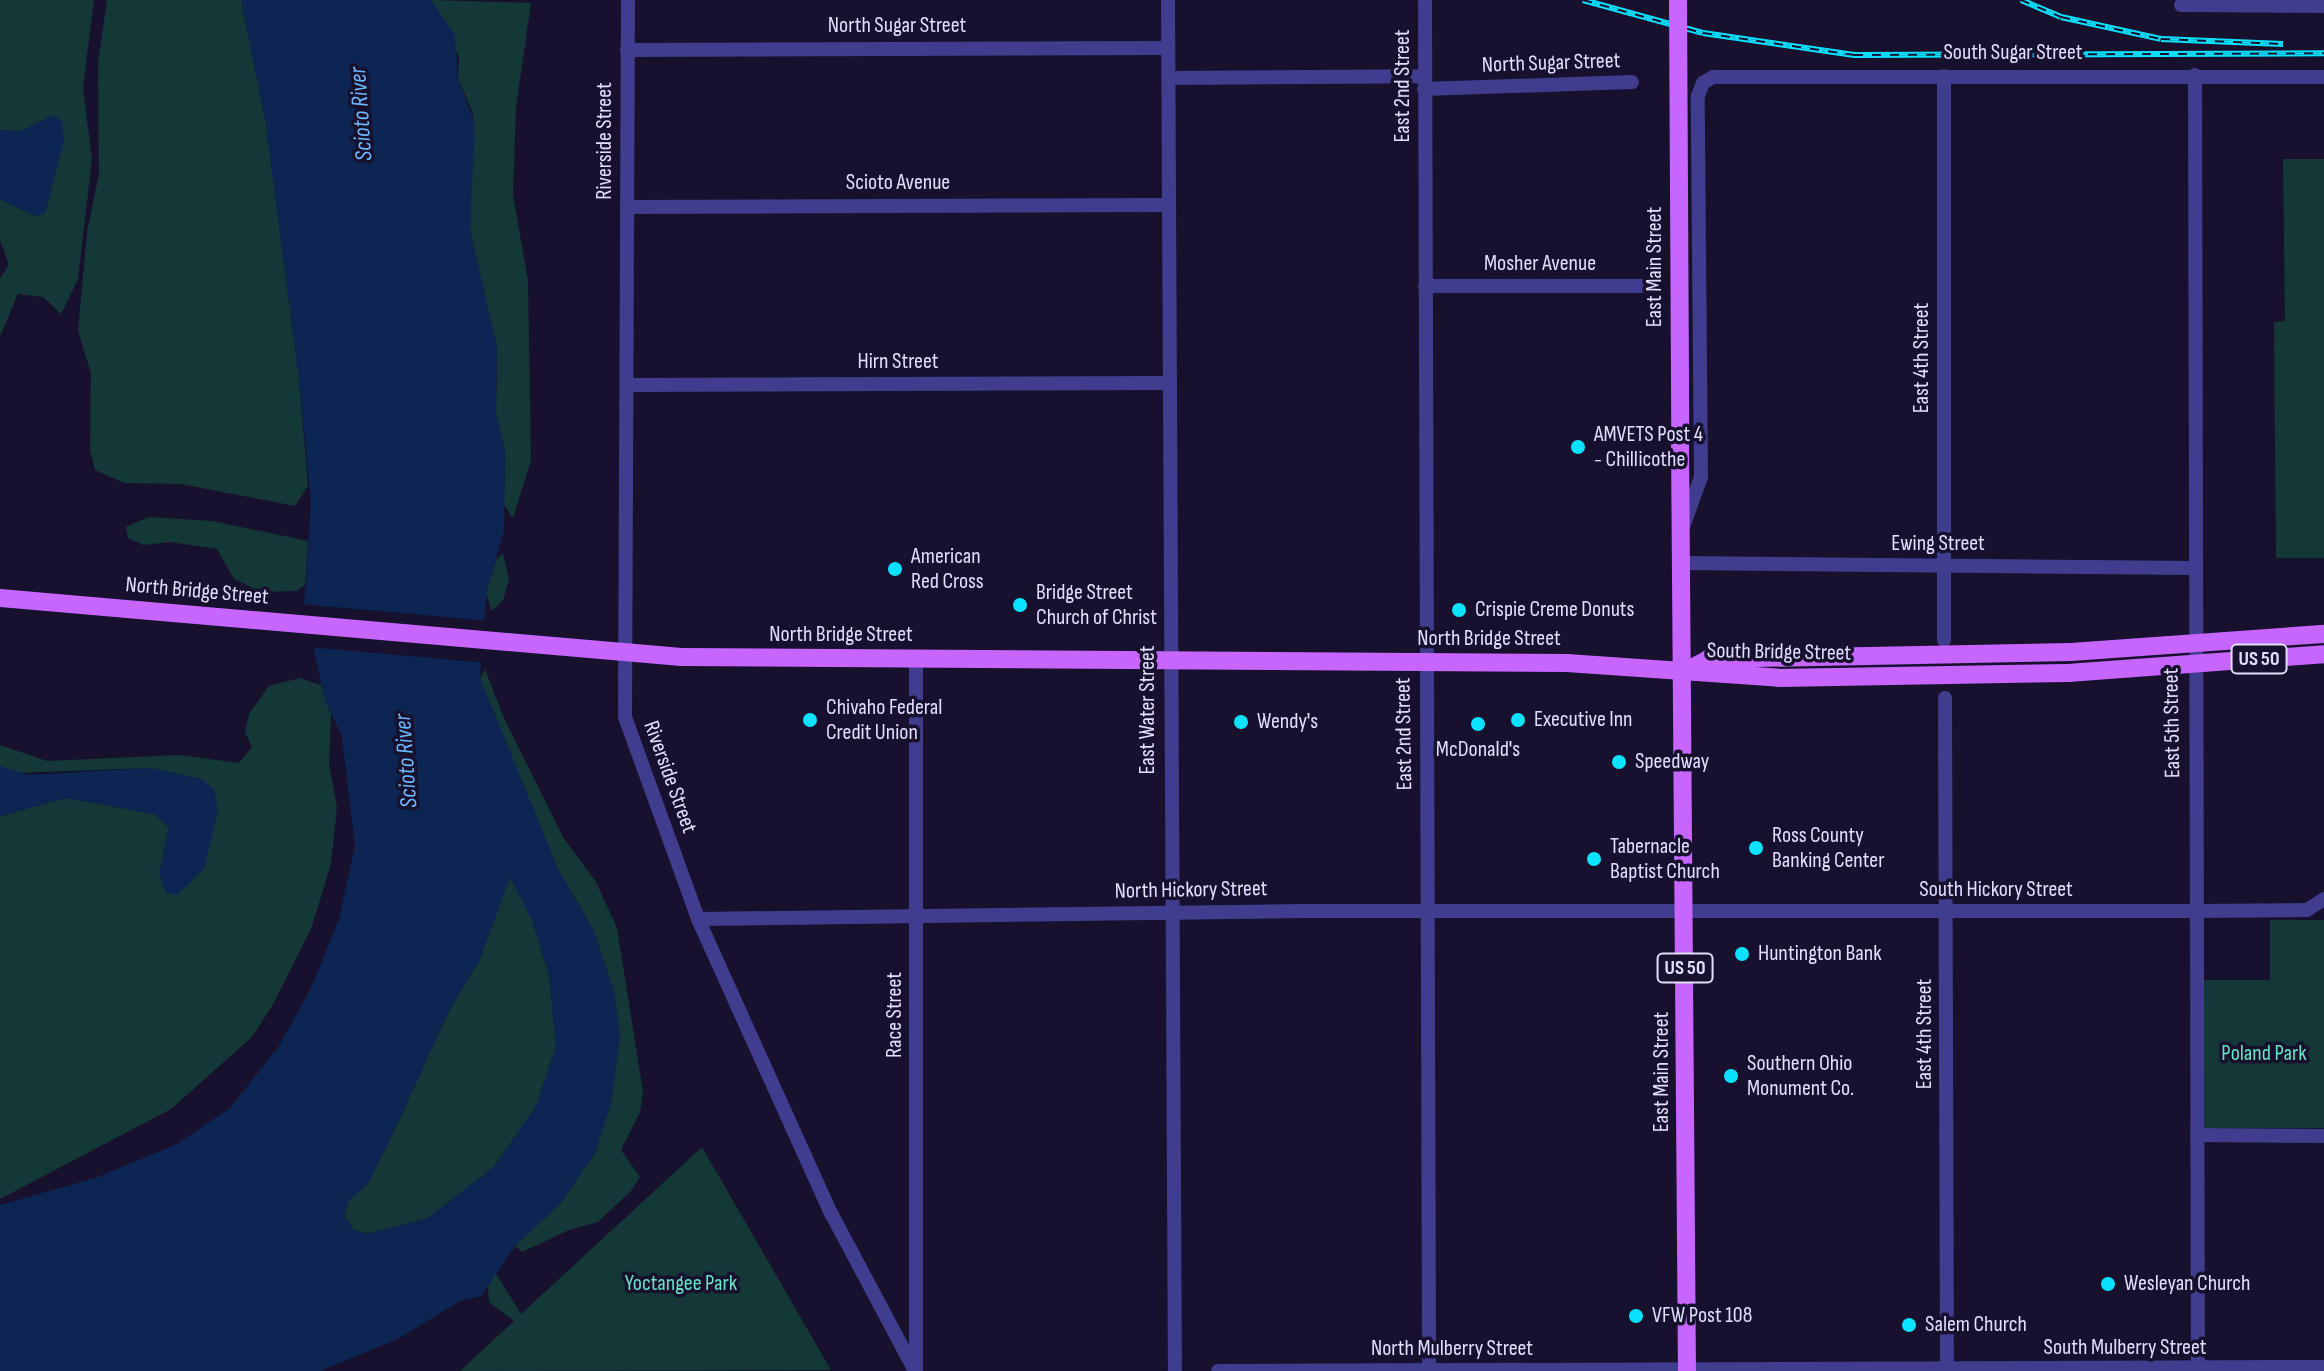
<!DOCTYPE html>
<html>
<head>
<meta charset="utf-8">
<style>
	body { margin:0 }
	#map { position:relative; width:2324px; height:1371px; overflow:hidden; background:#17112e; font-family:"Sofia Sans Condensed",sans-serif }
	div>[style] { position:absolute }
	.green>* { inset:0; background:#143837 }
	.water>* { inset:0; background:#0c2552 }
	.pier>* { inset:0; background:#17112e }
	.minor>* { height:14px; margin:-7px; padding:0 7px; transform-origin:7px; border-radius:7px; background:#403c8e }
	.major>* { height:18px; margin:-9px; padding:0 9px; transform-origin:9px; border-radius:9px; background:#c765ff }
	.rail>* { height:6px; margin-top:-3px; transform-origin:0; background:repeating-linear-gradient(90deg,#17112e 0 9px,#0ae3ff 0 18px); box-sizing:border-box; border-block:2px solid #0ae3ff }
	.major-bridge>* { height:18px; margin:-9px; padding:0 9px; transform-origin:9px; border-radius:9px; background:#c765ff }
	.dots>* { width:22px; height:22px; translate:-50% -50%; box-sizing:border-box; border:4px solid #17112e; border-radius:50% }
	span { translate:-50% -50%; white-space:nowrap; text-align:center; line-height:1.15; -webkit-text-stroke:7px #17112e; paint-order:stroke }
	.shield-label span { padding:2px 6px; background:#17112e; border:2px solid; border-radius:6px; -webkit-text-stroke-width:0 }
	.shield-label { font-size:20px; color:#e2deff; font-weight:700 }
	.street-label { font-size:22px; color:#e2deff }
	.poi-label { font-size:22px; color:#e2deff }
	.left { translate:0 -50%; text-align:left }
	.park-label { font-size:22px; color:#65e4c6 }
	.water-label { font-size:24px; color:#6cb9ff; font-style:italic }
</style>
</head>
<body>
<div id="map">
	<div class="green">
		<div style="clip-path:polygon(0 0,94px 0,83px 88px,92px 159px,78px 279px,61px 314px,43px 297px,18px 294px,0 336px,0 278px,9px 265px,0 240px,0 199px,35px 216px,53px 115px,21px 131px,0 130px)"></div>
		<div style="clip-path:polygon(107px 0,241px 0,266px 124px,299px 379px,308px 486px,295px 506px,181px 484px,124px 483px,95px 470px,90px 449px,91px 373px,78px 331px,87px 232px,99px 174px,98px 63px)"></div>
		<div style="clip-path:polygon(431px 0,531px 3px,516px 107px,513px 195px,528px 280px,531px 460px,513px 518px,504px 505px,505px 451px,496px 415px,497px 347px,470px 231px,473px 113px,458px 79px,459px 57px)"></div>
		<div style="clip-path:polygon(2283px 159px,2324px 159px,2324px 558px,2276px 558px,2274px 322px,2285px 321px)"></div>
		<div style="clip-path:polygon(149px 517px,212px 521px,308px 541px,305px 585px,297px 591px,261px 592px,234px 579px,217px 549px,170px 542px,143px 545px,128px 538px,126px 527px)"></div>
		<div style="clip-path:polygon(503px 553px,509px 580px,503px 600px,492px 611px,486px 594px,496px 560px)"></div>
		<div style="clip-path:polygon(485px 669px,503px 716px,563px 837px,596px 882px,617px 928px,643px 1092px,640px 1112px,621px 1150px,640px 1177px,631px 1191px,598px 1222px,569px 1230px,522px 1252px,515px 1246px,561px 1203px,615px 994px,593px 929px,559px 871px,483px 692px,480px 678px)"></div>
		<div style="clip-path:polygon(300px 678px,321px 685px,331px 714px,329px 764px,337px 807px,331px 864px,311px 929px,272px 1006px,252px 1037px,171px 1109px,0 1199px,0 816px,66px 798px,155px 814px,169px 828px,159px 874px,201px 779px,150px 768px,15px 773px,0 766px,0 745px,47px 761px,179px 755px,239px 763px,252px 747px,245px 732px,249px 714px,269px 686px)"></div>
		<div style="clip-path:polygon(510px 877px,532px 920px,549px 975px,556px 1046px,536px 1106px,494px 1167px,428px 1218px,367px 1234px,354px 1230px,344px 1216px,349px 1200px,368px 1183px,387px 1146px,450px 1009px,479px 961px)"></div>
		<div style="clip-path:polygon(2270px 920px,2324px 920px,2324px 1128px,2205px 1128px,2203px 980px,2270px 980px)"></div>
		<div style="clip-path:polygon(702px 1147px,831px 1370px,460px 1371px,514px 1321px,489px 1302px,488px 1286px,495px 1272px,521px 1314px)"></div>
	</div>
	<div class="water">
		<div style="clip-path:polygon(evenodd,241px 0,431px 0,455px 35px,458px 79px,475px 124px,470px 231px,497px 347px,496px 414px,505px 451px,504px 531px,486px 594px,480px 678px,559px 871px,593px 929px,615px 994px,620px 1038px,611px 1104px,595px 1153px,561px 1203px,515px 1246px,481px 1296px,460px 1301px,398px 1339px,320px 1371px,0 1371px,0 1205px,95px 1178px,177px 1144px,230px 1108px,279px 1046px,311px 988px,339px 919px,355px 846px,342px 737px,325px 700px,304px 605px,311px 503px,299px 379px,266px 124px,241px 0,510px 878px,532px 920px,549px 975px,556px 1046px,536px 1106px,494px 1167px,428px 1218px,367px 1234px,354px 1230px,344px 1216px,349px 1200px,368px 1184px,387px 1146px,450px 1009px,479px 961px,510px 878px)"></div>
		<div style="clip-path:polygon(53px 115px,62px 121px,64px 142px,45px 213px,35px 216px,0 199px,0 130px,21px 131px)"></div>
		<div style="clip-path:polygon(0 766px,29px 775px,150px 768px,201px 779px,214px 789px,218px 811px,204px 869px,177px 895px,166px 893px,159px 874px,169px 828px,155px 814px,66px 798px,0 816px)"></div>
	</div>
	<div class="pier">
		<div style="clip-path:polygon(300px 604px,491px 621px,487px 663px,308px 647px)"></div>
	</div>
	<div class="minor">
		<div style="left:628px;top:0;width:717px;rotate:90.24deg"></div>
		<div style="left:625px;top:717px;width:215px;rotate:70.1deg"></div>
		<div style="left:698px;top:919px;width:323px;rotate:65.7deg"></div>
		<div style="left:831px;top:1213px;width:179px;rotate:62deg"></div>
		<div style="left:1168px;top:0;width:1371px;rotate:89.71deg"></div>
		<div style="left:1425px;top:0;width:1371px;rotate:89.83deg"></div>
		<div style="left:2181px;top:5px;width:143px;rotate:0.4deg"></div>
		<div style="left:627px;top:50px;width:541px;rotate:-0.21deg"></div>
		<div style="left:2195px;top:75px;width:1296px;rotate:89.87deg"></div>
		<div style="left:1168px;top:78px;width:256px;rotate:-0.4deg"></div>
		<div style="left:1424px;top:89px;width:208px;rotate:-1.9deg"></div>
		<div style="left:627px;top:207px;width:541px;rotate:-0.21deg"></div>
		<div style="left:1425px;top:286px;width:231px"></div>
		<div style="left:628px;top:385px;width:541px;rotate:-0.21deg"></div>
		<div style="left:1683px;top:527px;width:53px;rotate:-70.2deg"></div>
		<div style="left:1701px;top:477px;width:381px;rotate:-90.5deg"></div>
		<div style="left:1698px;top:96px;width:14px;rotate:-69deg"></div>
		<div style="left:1703px;top:83px;width:12px;rotate:-31deg"></div>
		<div style="left:1713px;top:77px;width:611px"></div>
		<div style="left:1681px;top:563px;width:513px;rotate:0.56deg"></div>
		<div style="left:1944px;top:640px;width:564px;rotate:-90deg"></div>
		<div style="left:916px;top:659px;width:712px;rotate:90deg"></div>
		<div style="left:1945px;top:698px;width:673px;rotate:89.83deg"></div>
		<div style="left:698px;top:919px;width:604px;rotate:-0.76deg"></div>
		<div style="left:1302px;top:911px;width:894px"></div>
		<div style="left:2196px;top:911px;width:111px;rotate:-0.5deg"></div>
		<div style="left:2307px;top:910px;width:20px;rotate:-33deg"></div>
		<div style="left:2197px;top:1135px;width:127px;rotate:0.5deg"></div>
		<div style="left:1218px;top:1371px;width:1106px;rotate:-0.21deg"></div>
	</div>
	<div class="major">
		<div style="left:1680px;top:442px;width:929px;rotate:89.57deg"></div>
		<div style="left:0;top:598px;width:684px;rotate:4.95deg"></div>
		<div style="left:681px;top:657px;width:886px;rotate:0.39deg"></div>
		<div style="left:1567px;top:663px;width:213px;rotate:4deg"></div>
		<div style="left:1779px;top:678px;width:289px;rotate:-1deg"></div>
		<div style="left:2068px;top:673px;width:257px;rotate:-4.2deg"></div>
		<div style="left:1684px;top:672px;width:27px;rotate:-28deg"></div>
		<div style="left:1708px;top:659px;width:363px;rotate:-1.1deg"></div>
		<div style="left:2071px;top:652px;width:254px;rotate:-4.1deg"></div>
	</div>
	<div class="rail">
		<div style="left:1583px;top:0;width:124px;rotate:15.4deg"></div>
		<div style="left:1703px;top:33px;width:153px;rotate:8.3deg"></div>
		<div style="left:1854px;top:55px;width:470px;rotate:-0.2deg"></div>
		<div style="left:2021px;top:0;width:43px;rotate:23deg"></div>
		<div style="left:2061px;top:17px;width:102px;rotate:12.4deg"></div>
		<div style="left:2161px;top:39px;width:122px;rotate:2.3deg"></div>
	</div>
	<div class="major-bridge">
		<div style="left:1678px;top:0;width:442px;rotate:89.7deg"></div>
	</div>
	<div class="dots">
		<div style="left:1578px;top:447px;background:#0ae3ff"></div>
		<div style="left:895px;top:569px;background:#0ae3ff"></div>
		<div style="left:1020px;top:605px;background:#0ae3ff"></div>
		<div style="left:1459px;top:610px;background:#0ae3ff"></div>
		<div style="left:810px;top:720px;background:#0ae3ff"></div>
		<div style="left:1518px;top:720px;background:#0ae3ff"></div>
		<div style="left:1241px;top:722px;background:#0ae3ff"></div>
		<div style="left:1478px;top:724px;background:#0ae3ff"></div>
		<div style="left:1619px;top:762px;background:#0ae3ff"></div>
		<div style="left:1756px;top:848px;background:#0ae3ff"></div>
		<div style="left:1594px;top:859px;background:#0ae3ff"></div>
		<div style="left:1742px;top:954px;background:#0ae3ff"></div>
		<div style="left:1731px;top:1076px;background:#0ae3ff"></div>
		<div style="left:2108px;top:1284px;background:#0ae3ff"></div>
		<div style="left:1636px;top:1316px;background:#0ae3ff"></div>
		<div style="left:1909px;top:1325px;background:#0ae3ff"></div>
	</div>
	<div class="shield-label">
		<span style="left:2259px;top:659px">US 50</span>
		<span style="left:1685px;top:968px">US 50</span>
	</div>
	<div class="street-label">
		<span style="left:897px;top:26px">North Sugar Street</span>
		<span style="left:2013px;top:53px">South Sugar Street</span>
		<span style="left:1551px;top:63px;rotate:-2deg">North Sugar Street</span>
		<span style="left:1403px;top:86px;rotate:-90deg">East 2nd Street</span>
		<span style="left:605px;top:141px;rotate:-90deg">Riverside Street</span>
		<span style="left:898px;top:183px">Scioto Avenue</span>
		<span style="left:1540px;top:264px">Mosher Avenue</span>
		<span style="left:1655px;top:267px;rotate:-90deg">East Main Street</span>
		<span style="left:1922px;top:358px;rotate:-90deg">East 4th Street</span>
		<span style="left:898px;top:362px">Hirn Street</span>
		<span style="left:1938px;top:544px">Ewing Street</span>
		<span style="left:197px;top:591px;rotate:5deg">North Bridge Street</span>
		<span style="left:841px;top:635px">North Bridge Street</span>
		<span style="left:1489px;top:639px">North Bridge Street</span>
		<span style="left:1779px;top:652px;rotate:1deg">South Bridge Street</span>
		<span style="left:1148px;top:710px;rotate:-90deg">East Water Street</span>
		<span style="left:2172px;top:723px;rotate:-91deg">East 5th Street</span>
		<span style="left:1404px;top:734px;rotate:-91deg">East 2nd Street</span>
		<span style="left:670px;top:777px;rotate:70deg">Riverside Street</span>
		<span style="left:1191px;top:890px;rotate:-1deg">North Hickory Street</span>
		<span style="left:1996px;top:890px">South Hickory Street</span>
		<span style="left:895px;top:1015px;rotate:-90deg">Race Street</span>
		<span style="left:1925px;top:1034px;rotate:-90deg">East 4th Street</span>
		<span style="left:1662px;top:1072px;rotate:-90deg">East Main Street</span>
		<span style="left:2125px;top:1348px">South Mulberry Street</span>
		<span style="left:1452px;top:1349px">North Mulberry Street</span>
	</div>
	<div class="poi-label">
		<span class="left" style="left:1594px;top:447px">AMVETS Post 4<br>- Chillicothe</span>
		<span class="left" style="left:911px;top:569px">American<br>Red Cross</span>
		<span class="left" style="left:1036px;top:605px">Bridge Street<br>Church of Christ</span>
		<span class="left" style="left:1475px;top:610px">Crispie Creme Donuts</span>
		<span class="left" style="left:826px;top:720px">Chivaho Federal<br>Credit Union</span>
		<span class="left" style="left:1534px;top:720px">Executive Inn</span>
		<span class="left" style="left:1257px;top:722px">Wendy's</span>
		<span style="left:1478px;top:750px">McDonald's</span>
		<span class="left" style="left:1635px;top:762px">Speedway</span>
		<span class="left" style="left:1772px;top:848px">Ross County<br>Banking Center</span>
		<span class="left" style="left:1610px;top:859px">Tabernacle<br>Baptist Church</span>
		<span class="left" style="left:1758px;top:954px">Huntington Bank</span>
		<span class="left" style="left:1747px;top:1076px">Southern Ohio<br>Monument Co.</span>
		<span class="left" style="left:2124px;top:1284px">Wesleyan Church</span>
		<span class="left" style="left:1652px;top:1316px">VFW Post 108</span>
		<span class="left" style="left:1925px;top:1325px">Salem Church</span>
	</div>
	<div class="park-label">
		<span style="left:2264px;top:1054px">Poland Park</span>
		<span style="left:681px;top:1284px">Yoctangee Park</span>
	</div>
	<div class="water-label">
		<span style="left:361px;top:114px;rotate:-94deg">Scioto River</span>
		<span style="left:406px;top:761px;rotate:-94deg">Scioto River</span>
	</div>
</div>
</body>
</html>
